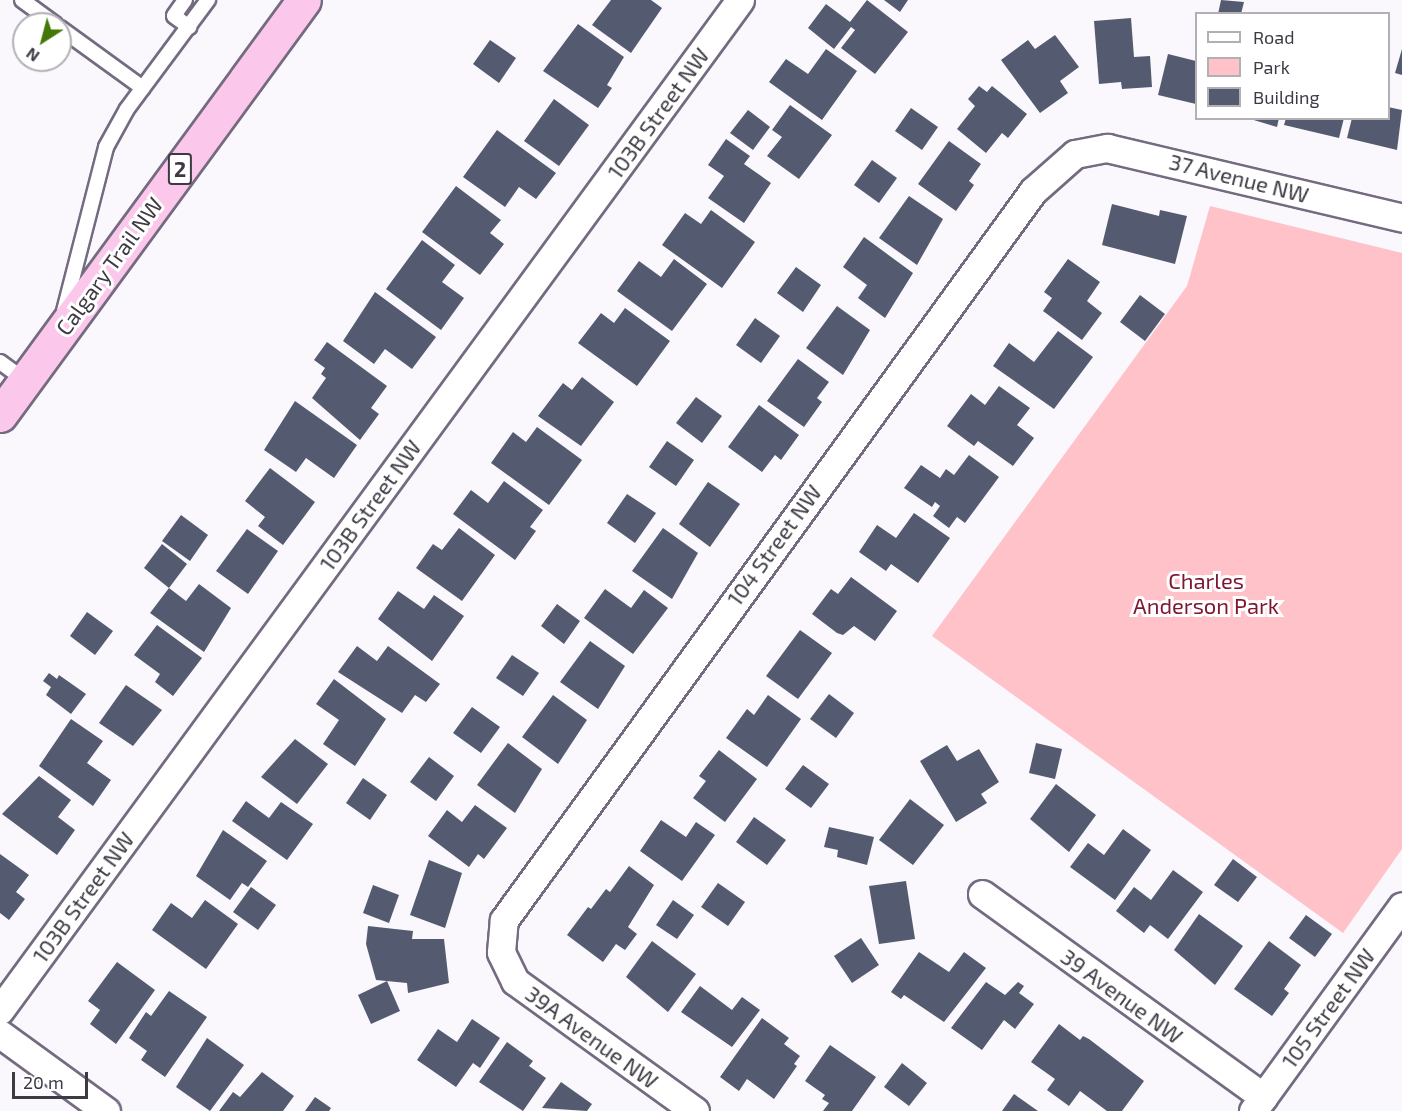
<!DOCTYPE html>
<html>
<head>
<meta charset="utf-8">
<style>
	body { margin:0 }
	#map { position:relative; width:1402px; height:1111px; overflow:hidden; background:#faf8fd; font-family:"Exo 2",sans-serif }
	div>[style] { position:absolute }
	.green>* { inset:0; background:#fec2c8 }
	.building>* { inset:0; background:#545b70 }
	.roads { filter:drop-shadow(2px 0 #746b81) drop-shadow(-2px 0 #746b81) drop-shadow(0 2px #746b81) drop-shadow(0 -2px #746b81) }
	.service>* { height:14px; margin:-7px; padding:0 7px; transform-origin:7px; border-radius:7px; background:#fff }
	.minor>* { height:27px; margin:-13.5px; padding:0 13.5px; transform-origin:13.5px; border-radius:13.5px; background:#fff }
	.trunk>* { height:33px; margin:-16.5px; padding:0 16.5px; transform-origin:16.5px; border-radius:16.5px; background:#fbc7eb }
	span { translate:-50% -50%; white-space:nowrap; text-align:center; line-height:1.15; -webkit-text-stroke:6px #fff; paint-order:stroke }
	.shield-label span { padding:2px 4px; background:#fff; border:2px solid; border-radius:4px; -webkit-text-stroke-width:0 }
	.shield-label { font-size:21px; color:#3e3a44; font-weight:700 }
	.street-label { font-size:22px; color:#3e3a44 }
	.park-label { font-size:22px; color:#7d1732 }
	.legend { position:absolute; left:1195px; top:12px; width:195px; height:108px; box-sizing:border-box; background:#fff; border:2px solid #b2b0b4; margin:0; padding:8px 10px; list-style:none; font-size:18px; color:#3e3a44 }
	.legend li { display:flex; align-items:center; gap:12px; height:30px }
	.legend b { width:30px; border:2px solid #b2b0b4 }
	.north { position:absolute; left:12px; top:12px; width:60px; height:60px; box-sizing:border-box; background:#fff; border:2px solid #b2b0b4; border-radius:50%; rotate:216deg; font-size:16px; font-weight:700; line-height:24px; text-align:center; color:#3e3a44 }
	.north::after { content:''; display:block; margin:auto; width:21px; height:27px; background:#437807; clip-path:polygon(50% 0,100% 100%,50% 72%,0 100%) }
	.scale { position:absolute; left:12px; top:1072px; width:76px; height:27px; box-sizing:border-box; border:3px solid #3e3a44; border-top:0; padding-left:8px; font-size:18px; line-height:21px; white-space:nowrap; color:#3e3a44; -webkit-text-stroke:4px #fff; paint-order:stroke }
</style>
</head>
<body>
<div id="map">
	<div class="green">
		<div style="clip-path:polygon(1210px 206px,1402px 253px,1402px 849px,1343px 933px,932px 636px,1187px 286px)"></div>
	</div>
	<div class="building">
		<div style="clip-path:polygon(611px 0,651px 0,662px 8px,631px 53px,592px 25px)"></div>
		<div style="clip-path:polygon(867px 0,908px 32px,875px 74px,841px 48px,855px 30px,851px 27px,834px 49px,808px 28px,826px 4px,850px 22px)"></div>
		<div style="clip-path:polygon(884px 0,908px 0,900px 12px)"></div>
		<div style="clip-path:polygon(1221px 0,1244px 2px,1241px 14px,1218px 14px)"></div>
		<div style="clip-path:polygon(1131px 18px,1134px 57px,1150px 56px,1152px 87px,1122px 89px,1121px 82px,1099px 84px,1094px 21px)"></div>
		<div style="clip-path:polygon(578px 24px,624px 57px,607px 85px,612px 88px,598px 108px,543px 71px)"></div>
		<div style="clip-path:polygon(1055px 35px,1079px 67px,1060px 81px,1068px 93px,1040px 113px,1001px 60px,1028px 40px,1035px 49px)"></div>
		<div style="clip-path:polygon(490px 40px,516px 58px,499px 83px,473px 64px)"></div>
		<div style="clip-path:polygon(826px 49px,857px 71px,822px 120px,769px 82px,786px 59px,808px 74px)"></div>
		<div style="clip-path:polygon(1402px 49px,1402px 75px,1395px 73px)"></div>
		<div style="clip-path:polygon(1168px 54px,1196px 61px,1196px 104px,1158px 95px)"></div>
		<div style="clip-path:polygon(979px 86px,987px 92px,992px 86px,1027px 114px,1008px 138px,1002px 133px,986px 153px,957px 129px,975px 106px,968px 99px)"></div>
		<div style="clip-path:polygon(554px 99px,589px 125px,559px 166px,524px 141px)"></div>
		<div style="clip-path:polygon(790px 105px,832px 135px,799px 179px,767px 156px,782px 137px,772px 130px)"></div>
		<div style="clip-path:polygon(1388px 107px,1402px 110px,1397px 150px,1347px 138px,1352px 118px,1388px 118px)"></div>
		<div style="clip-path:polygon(911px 108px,938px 127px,922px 150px,895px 131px)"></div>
		<div style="clip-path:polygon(748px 110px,770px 127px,753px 150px,730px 133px)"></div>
		<div style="clip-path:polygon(1247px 118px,1279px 118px,1277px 127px)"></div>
		<div style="clip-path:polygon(1286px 118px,1344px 118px,1339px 138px,1284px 125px)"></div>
		<div style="clip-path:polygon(497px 130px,556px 173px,536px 199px,519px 187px,505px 207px,463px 177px)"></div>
		<div style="clip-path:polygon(726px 139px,750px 156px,744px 164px,771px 183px,744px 223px,708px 198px,724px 176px,708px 165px)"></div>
		<div style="clip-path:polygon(949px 141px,981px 164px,969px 181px,974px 185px,956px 211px,918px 184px)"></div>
		<div style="clip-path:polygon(872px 160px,897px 178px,879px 203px,854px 185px)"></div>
		<div style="clip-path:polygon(456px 186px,501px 220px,490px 233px,504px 244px,480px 275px,422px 232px)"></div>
		<div style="clip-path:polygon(909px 196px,943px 219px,917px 265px,879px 238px)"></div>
		<div style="clip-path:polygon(1112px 204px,1159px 216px,1160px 210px,1187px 216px,1175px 264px,1102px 245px)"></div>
		<div style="clip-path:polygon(711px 210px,755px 242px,722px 288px,662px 245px,685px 213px,701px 224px)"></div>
		<div style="clip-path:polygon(864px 237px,913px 273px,885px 318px,858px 298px,867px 285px,843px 267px)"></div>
		<div style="clip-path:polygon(422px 240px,455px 265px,442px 282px,464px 298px,441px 330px,386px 289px)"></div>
		<div style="clip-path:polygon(674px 259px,707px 284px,672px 331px,617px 291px,639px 261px,661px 277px)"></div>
		<div style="clip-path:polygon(1068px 259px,1100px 282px,1087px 301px,1102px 313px,1082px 340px,1043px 311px,1052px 298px,1044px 292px)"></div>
		<div style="clip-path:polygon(796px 267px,821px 285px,803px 312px,777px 293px)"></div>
		<div style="clip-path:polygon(375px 292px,436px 337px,412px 369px,385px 349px,374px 364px,343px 341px)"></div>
		<div style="clip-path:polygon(1140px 295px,1165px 314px,1145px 341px,1120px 322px)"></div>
		<div style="clip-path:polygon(837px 306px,870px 330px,843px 375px,806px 348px)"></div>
		<div style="clip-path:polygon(625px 308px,670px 341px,637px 386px,578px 343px,601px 313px,614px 323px)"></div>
		<div style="clip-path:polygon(755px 318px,780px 336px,761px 363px,736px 345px)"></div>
		<div style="clip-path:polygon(1058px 331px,1093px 357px,1054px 409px,993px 366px,1009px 343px,1034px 362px)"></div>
		<div style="clip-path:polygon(327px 342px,387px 386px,371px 408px,379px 414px,360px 440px,312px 398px,326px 378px,321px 374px,325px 368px,314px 360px)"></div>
		<div style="clip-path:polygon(798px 359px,829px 382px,817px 398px,822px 402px,804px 427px,767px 401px)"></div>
		<div style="clip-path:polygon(582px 377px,614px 402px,581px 446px,538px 416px,563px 383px,572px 390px)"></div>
		<div style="clip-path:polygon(999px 386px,1030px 408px,1017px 425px,1034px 438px,1013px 466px,978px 441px,974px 446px,947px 426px,971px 394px,985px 405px)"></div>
		<div style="clip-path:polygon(696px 397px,722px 416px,702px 443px,676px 423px)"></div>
		<div style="clip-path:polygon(295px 401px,357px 445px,334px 478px,306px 458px,296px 472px,264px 450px)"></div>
		<div style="clip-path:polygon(759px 405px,799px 435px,781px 460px,775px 455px,762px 472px,728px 447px)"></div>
		<div style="clip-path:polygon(537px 427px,582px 460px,549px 505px,491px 463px,513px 432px,526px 442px)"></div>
		<div style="clip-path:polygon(667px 441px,694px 460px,676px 486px,649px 467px)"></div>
		<div style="clip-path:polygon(969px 455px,999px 477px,965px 523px,957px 517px,949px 528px,933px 516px,940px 506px,935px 502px,932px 507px,904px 488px,921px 465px,940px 478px,946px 469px,954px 475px)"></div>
		<div style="clip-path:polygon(270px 468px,315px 502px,283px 545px,258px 526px,265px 517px,245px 501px)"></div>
		<div style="clip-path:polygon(504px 481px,543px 510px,530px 527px,536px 531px,515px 560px,453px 514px,471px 490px,488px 503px)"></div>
		<div style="clip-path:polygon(708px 482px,740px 504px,710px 547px,679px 524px)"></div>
		<div style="clip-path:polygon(627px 494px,656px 513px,635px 543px,607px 523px)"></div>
		<div style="clip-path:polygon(914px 513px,950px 538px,918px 583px,891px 564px,886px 571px,859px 552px,877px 525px,896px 538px)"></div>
		<div style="clip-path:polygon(181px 515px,208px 535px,190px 561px,162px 541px)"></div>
		<div style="clip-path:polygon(459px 528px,495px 555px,462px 601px,416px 568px,433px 544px,442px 550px)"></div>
		<div style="clip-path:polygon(663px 528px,698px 553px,672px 599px,632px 571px)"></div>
		<div style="clip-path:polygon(247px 529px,278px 551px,248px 594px,216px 571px)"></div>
		<div style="clip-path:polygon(162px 544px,187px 564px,169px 588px,144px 568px)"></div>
		<div style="clip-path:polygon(851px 577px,897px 611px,875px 641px,854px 626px,843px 635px,837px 633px,812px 614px,831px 589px,838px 594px)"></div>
		<div style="clip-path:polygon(199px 584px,231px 608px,204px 652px,150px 613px,169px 588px,186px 601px)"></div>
		<div style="clip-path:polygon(605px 589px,631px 608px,644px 590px,668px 608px,633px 654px,584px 618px)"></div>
		<div style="clip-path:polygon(398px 591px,424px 609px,434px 595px,464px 616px,432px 661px,378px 619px)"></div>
		<div style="clip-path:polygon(557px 604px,580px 621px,564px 644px,541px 626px)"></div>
		<div style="clip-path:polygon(87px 612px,113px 631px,95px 655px,70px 636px)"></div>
		<div style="clip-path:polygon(157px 625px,202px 658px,173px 696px,155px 682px,160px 674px,134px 655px)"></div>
		<div style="clip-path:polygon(800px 630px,832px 653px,798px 699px,766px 676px)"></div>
		<div style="clip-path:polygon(590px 641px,625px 666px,598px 709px,560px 682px)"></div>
		<div style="clip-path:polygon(357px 646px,377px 661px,388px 646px,440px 684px,426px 702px,415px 695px,402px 713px,338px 672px)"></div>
		<div style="clip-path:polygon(512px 655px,539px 673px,523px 696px,496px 678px)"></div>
		<div style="clip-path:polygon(49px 673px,57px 679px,59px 675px,86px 694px,71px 714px,46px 695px,51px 687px,43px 681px)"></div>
		<div style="clip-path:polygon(334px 679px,386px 719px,355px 766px,323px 744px,339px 720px,316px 704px)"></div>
		<div style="clip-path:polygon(126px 685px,162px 710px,133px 746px,99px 723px)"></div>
		<div style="clip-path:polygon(829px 694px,854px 713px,836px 738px,810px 719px)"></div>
		<div style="clip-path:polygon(553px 695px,587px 720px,558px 764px,522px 737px)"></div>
		<div style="clip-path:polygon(768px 695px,801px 719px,767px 767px,726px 738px,747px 709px,754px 715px)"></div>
		<div style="clip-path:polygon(472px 707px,500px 727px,481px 753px,453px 733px)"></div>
		<div style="clip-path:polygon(71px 719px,103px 741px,87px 763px,111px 780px,93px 806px,39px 766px)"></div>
		<div style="clip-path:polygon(295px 739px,328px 764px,297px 804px,261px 777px)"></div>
		<div style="clip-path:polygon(508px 743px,542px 769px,515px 813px,477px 785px)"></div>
		<div style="clip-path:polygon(1036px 743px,1062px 749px,1055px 779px,1029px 773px)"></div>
		<div style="clip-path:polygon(947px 745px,957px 761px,979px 749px,999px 782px,981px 794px,987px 803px,956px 822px,920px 761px)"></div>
		<div style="clip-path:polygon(719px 750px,757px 779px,725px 822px,693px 798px,706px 781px,699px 776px)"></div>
		<div style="clip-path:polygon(429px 757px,454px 776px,436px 801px,410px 782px)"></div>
		<div style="clip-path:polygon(803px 765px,829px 784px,811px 808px,785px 789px)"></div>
		<div style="clip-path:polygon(39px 776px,71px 800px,58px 817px,75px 830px,57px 855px,2px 814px)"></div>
		<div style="clip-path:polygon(363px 778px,387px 795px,370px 820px,346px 803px)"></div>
		<div style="clip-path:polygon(1056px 784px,1096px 815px,1069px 852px,1030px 819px)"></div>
		<div style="clip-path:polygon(910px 799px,944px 825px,913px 865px,879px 840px)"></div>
		<div style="clip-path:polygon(246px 801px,269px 818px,281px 802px,313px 824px,287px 860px,232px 821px)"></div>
		<div style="clip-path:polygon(475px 805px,507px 828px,484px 859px,478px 854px,469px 867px,428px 836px,447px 810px,462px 822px)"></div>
		<div style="clip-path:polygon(754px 817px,786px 840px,767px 865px,736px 842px)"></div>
		<div style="clip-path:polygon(661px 820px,686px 837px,696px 822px,715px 835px,682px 881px,640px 851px)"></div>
		<div style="clip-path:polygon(829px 827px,874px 837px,867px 865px,837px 857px,838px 850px,824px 847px)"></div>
		<div style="clip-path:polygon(1123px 829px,1151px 850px,1115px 900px,1070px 867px,1088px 843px,1104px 855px)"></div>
		<div style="clip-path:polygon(223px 830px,267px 861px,248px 887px,242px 883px,230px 900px,196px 876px)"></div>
		<div style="clip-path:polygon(0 854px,29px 875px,16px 892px,25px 899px,9px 920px,0 913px)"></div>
		<div style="clip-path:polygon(1233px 859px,1257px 877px,1238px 902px,1214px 885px)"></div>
		<div style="clip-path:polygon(429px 860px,462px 873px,445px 928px,410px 915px)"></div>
		<div style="clip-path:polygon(629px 866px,654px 885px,628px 927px,637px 934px,625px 950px,616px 944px,603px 962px,567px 935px,588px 907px,591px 909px,606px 889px,610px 892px)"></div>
		<div style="clip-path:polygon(1173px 870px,1203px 892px,1168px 939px,1150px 925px,1144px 933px,1116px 911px,1134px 887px,1151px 900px)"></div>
		<div style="clip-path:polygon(906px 881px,915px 939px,879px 944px,869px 886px)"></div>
		<div style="clip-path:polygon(718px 883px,745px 902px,728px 926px,701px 907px)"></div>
		<div style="clip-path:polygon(373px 885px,399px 895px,389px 923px,363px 913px)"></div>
		<div style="clip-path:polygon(251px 887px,276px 905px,258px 930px,233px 912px)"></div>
		<div style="clip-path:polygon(205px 900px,238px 924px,206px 969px,152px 930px,171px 903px,192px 918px)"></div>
		<div style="clip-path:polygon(673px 900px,694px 915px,677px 939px,656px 925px)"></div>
		<div style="clip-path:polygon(1199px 914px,1243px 946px,1215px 985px,1174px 950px)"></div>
		<div style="clip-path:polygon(1306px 915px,1332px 934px,1315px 957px,1289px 938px)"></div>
		<div style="clip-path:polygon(368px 926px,413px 931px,412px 939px,444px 939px,449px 983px,408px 993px,407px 983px,376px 980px,366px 944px)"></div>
		<div style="clip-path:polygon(861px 938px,879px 965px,852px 983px,834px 956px)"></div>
		<div style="clip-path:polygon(652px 941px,696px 974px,668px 1012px,626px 977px)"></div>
		<div style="clip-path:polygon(1269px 941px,1301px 965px,1284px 989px,1289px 993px,1272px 1016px,1234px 989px)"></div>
		<div style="clip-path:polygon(919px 952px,949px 972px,964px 952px,986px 968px,944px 1022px,904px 995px,901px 999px,891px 992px)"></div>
		<div style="clip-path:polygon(117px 962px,155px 990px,116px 1044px,90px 1024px,100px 1010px,88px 1001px)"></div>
		<div style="clip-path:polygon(387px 981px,400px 1011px,371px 1024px,358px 995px)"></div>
		<div style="clip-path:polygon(986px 982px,1005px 995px,1018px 982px,1024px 986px,1019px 993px,1034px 1004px,1015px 1029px,1004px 1020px,982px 1050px,951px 1028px)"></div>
		<div style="clip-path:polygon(700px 986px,732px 1010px,742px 997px,760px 1010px,732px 1047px,681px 1012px)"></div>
		<div style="clip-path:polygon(169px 991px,207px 1017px,165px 1077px,141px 1060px,147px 1051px,129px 1038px,146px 1012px,151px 1016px)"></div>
		<div style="clip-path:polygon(762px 1018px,789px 1038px,784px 1044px,800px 1056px,794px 1064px,797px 1066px,774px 1099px,747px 1079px,739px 1091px,720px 1077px)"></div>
		<div style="clip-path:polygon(472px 1019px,500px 1038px,480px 1068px,473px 1063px,456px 1087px,417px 1060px,438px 1029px,457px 1042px)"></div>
		<div style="clip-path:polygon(1059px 1024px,1080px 1040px,1083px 1036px,1089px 1039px,1144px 1081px,1122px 1111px,1107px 1111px,1080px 1091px,1069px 1106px,1047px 1090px,1055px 1079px,1031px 1062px)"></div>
		<div style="clip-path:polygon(207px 1038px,244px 1065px,210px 1111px,176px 1087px)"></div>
		<div style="clip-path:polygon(507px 1042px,533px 1061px,529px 1066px,546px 1078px,523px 1111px,479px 1082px)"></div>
		<div style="clip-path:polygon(830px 1045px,876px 1077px,852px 1111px,823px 1111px,829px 1103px,822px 1099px,825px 1095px,805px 1081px)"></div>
		<div style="clip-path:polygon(902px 1063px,927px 1083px,909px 1106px,884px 1087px)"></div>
		<div style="clip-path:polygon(262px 1072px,294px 1096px,283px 1111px,219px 1111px,233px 1092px,240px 1097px)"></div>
		<div style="clip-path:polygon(561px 1082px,592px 1104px,587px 1111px,542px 1108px)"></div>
		<div style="clip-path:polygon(1014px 1094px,1038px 1111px,1002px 1111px)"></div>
		<div style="clip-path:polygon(315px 1097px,331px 1108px,329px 1111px,305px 1111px)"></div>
	</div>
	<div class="roads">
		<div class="service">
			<div style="left:22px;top:0;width:41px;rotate:36deg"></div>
			<div style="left:185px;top:0;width:19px;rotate:125deg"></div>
			<div style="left:174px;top:16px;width:19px;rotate:36deg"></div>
			<div style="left:60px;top:28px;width:102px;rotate:35.9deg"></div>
			<div style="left:64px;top:311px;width:169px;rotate:-75.6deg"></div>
			<div style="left:106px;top:147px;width:43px;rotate:-61.1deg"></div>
			<div style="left:127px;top:109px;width:136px;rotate:-53.4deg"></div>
			<div style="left:0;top:362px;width:32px;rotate:36deg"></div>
		</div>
		<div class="minor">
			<div style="left:982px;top:894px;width:347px;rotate:35.8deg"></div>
			<div style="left:0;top:1010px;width:1252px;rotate:-53.77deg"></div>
			<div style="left:0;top:1034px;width:131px;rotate:36deg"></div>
			<div style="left:695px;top:1111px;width:222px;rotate:-144.2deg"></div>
			<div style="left:515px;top:981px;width:32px;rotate:-116deg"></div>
			<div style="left:501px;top:952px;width:32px;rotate:-85deg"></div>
			<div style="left:504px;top:920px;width:901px;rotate:-54.03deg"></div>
			<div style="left:1033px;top:191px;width:56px;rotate:-41.4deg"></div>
			<div style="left:1075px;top:154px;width:33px;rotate:-11deg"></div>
			<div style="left:1107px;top:148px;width:303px;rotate:13.3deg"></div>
			<div style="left:1253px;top:1111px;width:253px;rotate:-54deg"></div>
		</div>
		<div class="trunk">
			<div style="left:0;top:415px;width:514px;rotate:-53.78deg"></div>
		</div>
	</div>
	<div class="shield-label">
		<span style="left:180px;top:169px">2</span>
	</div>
	<div class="street-label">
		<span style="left:658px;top:113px;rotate:-54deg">103B Street NW</span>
		<span style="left:1239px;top:178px;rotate:14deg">37 Avenue NW</span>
		<span style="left:109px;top:266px;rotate:-54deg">Calgary Trail NW</span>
		<span style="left:370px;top:505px;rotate:-54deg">103B Street NW</span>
		<span style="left:774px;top:545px;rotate:-54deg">104 Street NW</span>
		<span style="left:83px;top:897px;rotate:-54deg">103B Street NW</span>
		<span style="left:1122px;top:996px;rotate:36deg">39 Avenue NW</span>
		<span style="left:1328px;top:1008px;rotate:-54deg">105 Street NW</span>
		<span style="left:592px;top:1037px;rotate:36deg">39A Avenue NW</span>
	</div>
	<div class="park-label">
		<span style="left:1206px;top:593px">Charles<br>Anderson Park</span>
	</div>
	<ul class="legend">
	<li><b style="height:8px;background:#fff"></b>Road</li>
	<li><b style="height:16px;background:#fec2c8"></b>Park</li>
	<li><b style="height:16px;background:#545b70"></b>Building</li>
	</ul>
	<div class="north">N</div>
	<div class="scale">20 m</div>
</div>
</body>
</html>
